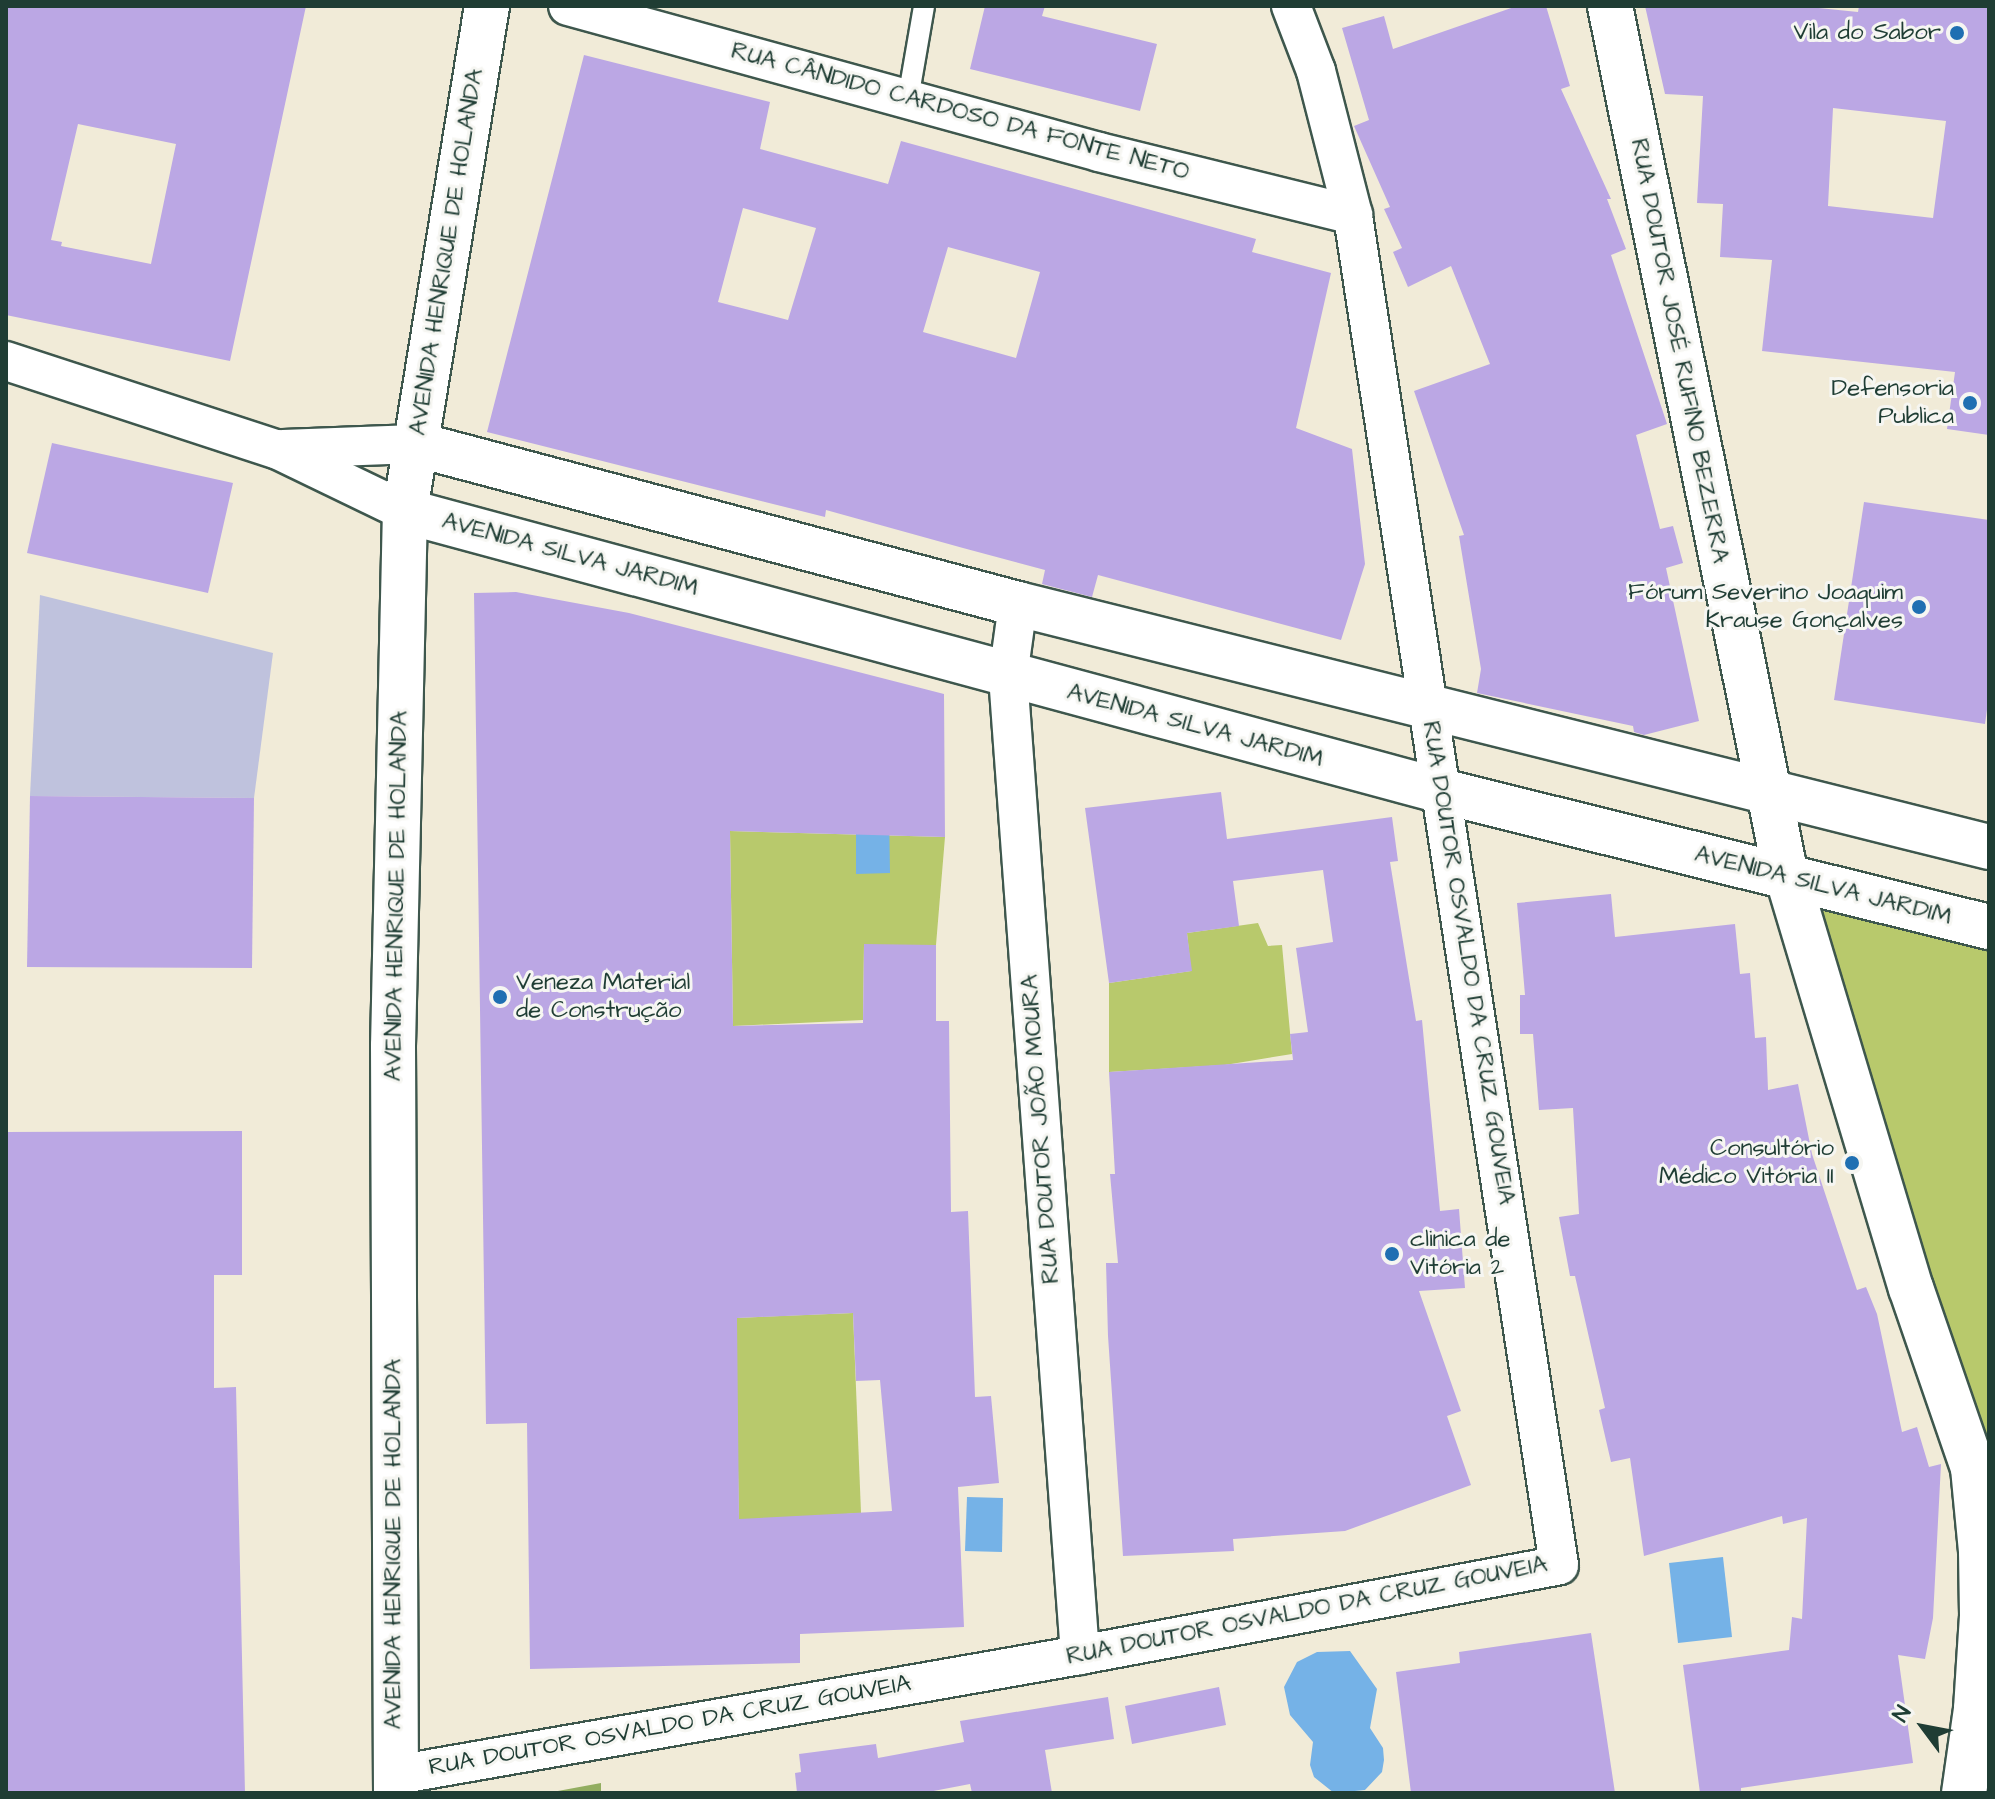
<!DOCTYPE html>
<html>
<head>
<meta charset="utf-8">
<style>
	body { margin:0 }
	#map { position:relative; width:1995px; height:1799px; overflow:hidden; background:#f1ebd8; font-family:"Architects Daughter",sans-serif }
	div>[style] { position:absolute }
	.industrial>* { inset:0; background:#bfc2dd }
	.green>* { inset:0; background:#b8c96c }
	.forest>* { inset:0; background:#92ad60 }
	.water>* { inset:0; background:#75b2e7 }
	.building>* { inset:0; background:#bba7e4 }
	.roads { filter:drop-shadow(2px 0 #3e574d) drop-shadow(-2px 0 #3e574d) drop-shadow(0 2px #3e574d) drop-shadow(0 -2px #3e574d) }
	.lane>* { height:20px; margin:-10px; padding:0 10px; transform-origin:10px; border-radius:10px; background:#fff }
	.street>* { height:38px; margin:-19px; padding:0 19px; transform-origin:19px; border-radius:19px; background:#fff }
	.secondary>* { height:44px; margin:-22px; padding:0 22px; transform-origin:22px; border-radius:22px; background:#fff }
	.primary>* { height:44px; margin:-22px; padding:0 22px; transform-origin:22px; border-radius:22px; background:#fff }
	.dots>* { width:22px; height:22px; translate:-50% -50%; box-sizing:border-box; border:4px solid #f6f6f2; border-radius:50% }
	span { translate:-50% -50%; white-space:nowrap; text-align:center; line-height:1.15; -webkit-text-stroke:6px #f6f6f2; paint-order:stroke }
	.poi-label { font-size:24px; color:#1f3d34 }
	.right { translate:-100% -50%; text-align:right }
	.left { translate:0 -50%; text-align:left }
	.street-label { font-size:24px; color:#1f3d34 }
	.frame { position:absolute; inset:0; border:8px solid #1f3d34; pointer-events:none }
	.north { position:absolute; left:1883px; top:1687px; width:80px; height:80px; -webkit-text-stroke:6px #f6f6f2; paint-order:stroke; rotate:302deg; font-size:22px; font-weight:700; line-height:32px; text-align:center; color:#1f3d34 }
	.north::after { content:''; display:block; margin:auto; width:28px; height:36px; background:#1f3d34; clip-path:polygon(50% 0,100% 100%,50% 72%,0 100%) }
</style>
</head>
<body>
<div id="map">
	<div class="industrial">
		<div style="clip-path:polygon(40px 595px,273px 653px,254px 798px,30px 796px)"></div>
	</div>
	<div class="green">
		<div style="clip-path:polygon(730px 831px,945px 837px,936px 945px,864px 945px,863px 1020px,733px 1026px)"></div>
		<div style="clip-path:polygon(1810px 896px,1989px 937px,1989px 1437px,1980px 1438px)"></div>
		<div style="clip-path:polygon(1258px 923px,1268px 946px,1282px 945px,1292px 1054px,1225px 1065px,1109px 1072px,1109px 983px,1191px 971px,1187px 933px)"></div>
		<div style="clip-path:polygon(853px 1313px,861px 1513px,739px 1521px,735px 1318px)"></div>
	</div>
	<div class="forest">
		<div style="clip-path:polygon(601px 1783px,601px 1793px,547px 1793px)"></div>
	</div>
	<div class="water">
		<div style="clip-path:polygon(889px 811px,890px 873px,856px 874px,856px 812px)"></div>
		<div style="clip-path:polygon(967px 1497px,1003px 1498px,1002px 1552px,965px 1551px)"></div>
		<div style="clip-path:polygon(1723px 1557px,1732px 1637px,1678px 1643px,1669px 1563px)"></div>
		<div style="clip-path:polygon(1350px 1651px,1377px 1689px,1370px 1728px,1383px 1748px,1384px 1760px,1382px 1772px,1365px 1790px,1334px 1793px,1314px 1777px,1310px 1765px,1313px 1742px,1290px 1715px,1284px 1687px,1297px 1662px,1317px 1652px)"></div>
	</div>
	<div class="building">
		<div style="clip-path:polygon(evenodd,6px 6px,306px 6px,230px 361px,6px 315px,6px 6px,78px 124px,176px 144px,151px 264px,61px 246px,62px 242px,51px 240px,78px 124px)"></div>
		<div style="clip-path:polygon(985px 6px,1045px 6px,1042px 16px,1157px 44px,1140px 111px,970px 69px)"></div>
		<div style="clip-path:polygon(1517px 6px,1546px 6px,1570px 86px,1561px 89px,1611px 199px,1607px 199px,1626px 249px,1611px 255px,1667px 424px,1636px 435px,1660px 529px,1673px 526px,1683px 563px,1666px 568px,1699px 721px,1644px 735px,1634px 732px,1633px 726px,1477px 693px,1481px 669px,1459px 536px,1464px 535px,1414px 391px,1490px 364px,1451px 266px,1408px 287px,1393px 252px,1402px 248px,1384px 209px,1390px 207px,1354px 126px,1369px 120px,1342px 28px,1384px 16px,1393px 49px)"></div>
		<div style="clip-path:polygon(evenodd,1645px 6px,1799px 6px,1858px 12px,1859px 6px,1989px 6px,1989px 435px,1947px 429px,1955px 372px,1762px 351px,1772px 260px,1720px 257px,1723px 204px,1697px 203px,1703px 96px,1665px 94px,1645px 6px,1833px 108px,1946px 121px,1933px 218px,1828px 206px,1833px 108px)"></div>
		<div style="clip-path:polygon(evenodd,584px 55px,770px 102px,760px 149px,888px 184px,901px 141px,1256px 239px,1252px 252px,1331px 273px,1296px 428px,1352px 449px,1365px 564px,1341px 640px,1098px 575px,1092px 597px,1042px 584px,1045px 570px,963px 548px,826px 510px,825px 517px,487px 432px,584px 55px,743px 208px,816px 228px,788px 320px,718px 302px,743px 208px,584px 55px,948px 247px,1040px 272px,1016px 358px,923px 332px,948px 247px)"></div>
		<div style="clip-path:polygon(52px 443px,233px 483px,208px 593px,27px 553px)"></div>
		<div style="clip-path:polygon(1864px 502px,1989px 520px,1989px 695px,1985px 724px,1834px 700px)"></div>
		<div style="clip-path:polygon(evenodd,516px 592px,629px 613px,944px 694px,945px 837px,730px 831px,733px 1026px,863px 1023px,864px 944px,936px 945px,936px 1021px,949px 1021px,951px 1212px,968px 1211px,975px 1397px,991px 1396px,999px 1483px,958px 1487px,964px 1627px,800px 1634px,800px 1663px,530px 1669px,527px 1423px,486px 1424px,474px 593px,516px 592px,853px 1313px,856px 1381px,880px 1380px,892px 1511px,739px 1519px,737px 1318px,853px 1313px)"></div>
		<div style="clip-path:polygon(1221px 792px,1227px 839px,1392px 817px,1398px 861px,1390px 862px,1416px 1021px,1422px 1020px,1440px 1211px,1459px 1209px,1465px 1288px,1419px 1291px,1461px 1411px,1447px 1416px,1471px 1485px,1345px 1531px,1233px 1539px,1234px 1551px,1123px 1556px,1108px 1336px,1106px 1263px,1118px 1263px,1110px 1174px,1115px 1174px,1109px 1072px,1293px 1060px,1290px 1034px,1308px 1032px,1296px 948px,1333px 942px,1323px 870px,1233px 881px,1239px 926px,1187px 933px,1192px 971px,1109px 983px,1085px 808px)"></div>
		<div style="clip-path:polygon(30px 796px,254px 798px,252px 968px,27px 967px)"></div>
		<div style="clip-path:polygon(1611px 894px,1615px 937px,1735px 924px,1740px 974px,1750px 973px,1755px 1038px,1766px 1037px,1768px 1090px,1798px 1084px,1812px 1154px,1857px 1290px,1866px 1287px,1877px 1314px,1902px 1432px,1917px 1427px,1929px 1467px,1941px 1464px,1933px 1618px,1925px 1659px,1898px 1655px,1913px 1763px,1741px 1788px,1741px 1793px,1700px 1793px,1683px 1665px,1789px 1650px,1792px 1617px,1802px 1619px,1807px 1518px,1783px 1524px,1782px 1516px,1644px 1556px,1630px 1458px,1611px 1462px,1599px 1410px,1605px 1408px,1575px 1276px,1570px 1276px,1559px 1217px,1579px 1214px,1573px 1108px,1539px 1110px,1533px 1034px,1520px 1034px,1520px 995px,1525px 995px,1517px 903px)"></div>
		<div style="clip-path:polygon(242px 1131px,242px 1275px,214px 1275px,214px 1388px,236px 1387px,245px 1793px,6px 1793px,6px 1132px)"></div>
		<div style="clip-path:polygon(1591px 1633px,1615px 1793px,1411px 1793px,1396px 1672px,1460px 1663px,1459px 1652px)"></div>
		<div style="clip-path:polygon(1219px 1687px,1226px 1725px,1132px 1744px,1125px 1706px)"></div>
		<div style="clip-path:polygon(1108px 1697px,1114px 1739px,1045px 1750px,1052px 1793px,972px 1793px,970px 1784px,923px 1793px,797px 1793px,795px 1773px,801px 1772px,799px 1754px,876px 1744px,878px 1758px,964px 1742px,960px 1721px)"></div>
	</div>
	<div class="roads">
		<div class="lane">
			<div style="left:908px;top:99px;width:94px;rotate:-80.2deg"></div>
		</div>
		<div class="street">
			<div style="left:568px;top:6px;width:551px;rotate:15.37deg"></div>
			<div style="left:1099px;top:152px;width:262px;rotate:13.9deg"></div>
			<div style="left:6px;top:361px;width:284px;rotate:18.1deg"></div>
			<div style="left:276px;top:449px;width:143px;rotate:25.7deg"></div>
			<div style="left:283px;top:449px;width:132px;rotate:-2.2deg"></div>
			<div style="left:1018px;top:604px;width:73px;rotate:97.9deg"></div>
			<div style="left:1008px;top:676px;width:982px;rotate:85.79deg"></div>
			<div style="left:396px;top:1775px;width:694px;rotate:-9.95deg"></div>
			<div style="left:1080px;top:1655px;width:487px;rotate:-10.6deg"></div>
			<div style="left:1559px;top:1565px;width:1366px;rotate:-98.68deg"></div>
			<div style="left:1353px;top:215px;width:149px;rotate:-104.4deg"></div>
			<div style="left:1316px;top:71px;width:70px;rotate:-111deg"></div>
		</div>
		<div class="secondary">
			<div style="left:1610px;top:6px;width:873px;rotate:78.57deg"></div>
			<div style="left:1783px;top:862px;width:445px;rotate:73.3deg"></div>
			<div style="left:1911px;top:1288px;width:190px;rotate:71deg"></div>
			<div style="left:1973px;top:1468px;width:83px;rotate:84.5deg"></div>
			<div style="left:1981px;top:1551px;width:65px;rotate:89.1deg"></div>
			<div style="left:1982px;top:1616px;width:93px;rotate:93.7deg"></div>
			<div style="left:1976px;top:1709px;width:85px;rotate:98.1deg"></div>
			<div style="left:415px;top:444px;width:624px;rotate:14.86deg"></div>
			<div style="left:1018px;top:604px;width:1001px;rotate:14.05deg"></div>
			<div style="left:405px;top:511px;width:1073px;rotate:15.12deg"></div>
			<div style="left:1441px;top:791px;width:565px;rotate:13.94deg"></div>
		</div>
		<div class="primary">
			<div style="left:396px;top:1793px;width:747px;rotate:-90.23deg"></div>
			<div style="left:393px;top:1046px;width:535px;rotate:-88.72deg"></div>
			<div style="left:405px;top:511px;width:512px;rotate:-80.78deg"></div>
		</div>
	</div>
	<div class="dots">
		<div style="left:1957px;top:33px;background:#1f6fb2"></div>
		<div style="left:1970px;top:403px;background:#1f6fb2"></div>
		<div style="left:1919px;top:607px;background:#1f6fb2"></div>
		<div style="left:500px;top:997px;background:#1f6fb2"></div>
		<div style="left:1852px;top:1163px;background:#1f6fb2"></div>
		<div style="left:1392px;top:1254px;background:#1f6fb2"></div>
	</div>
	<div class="poi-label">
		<span class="right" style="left:1941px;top:33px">Vila do Sabor</span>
		<span class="right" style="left:1954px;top:403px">Defensoria<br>Publica</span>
		<span class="right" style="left:1903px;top:607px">Fórum Severino Joaquim<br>Krause Gonçalves</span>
		<span class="left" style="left:516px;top:997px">Veneza Material<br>de Construção</span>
		<span class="right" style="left:1834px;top:1163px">Consultório<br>Médico Vitória II</span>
		<span class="left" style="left:1410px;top:1254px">clinica de<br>Vitória 2</span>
	</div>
	<div class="street-label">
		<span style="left:960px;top:112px;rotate:15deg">RUA CÂNDIDO CARDOSO DA FONTE NETO</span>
		<span style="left:447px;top:252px;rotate:-81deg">AVENIDA HENRIQUE DE HOLANDA</span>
		<span style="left:1679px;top:351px;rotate:79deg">RUA DOUTOR JOSÉ RUFINO BEZERRA</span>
		<span style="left:570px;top:555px;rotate:15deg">AVENIDA SILVA JARDIM</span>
		<span style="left:1195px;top:726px;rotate:15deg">AVENIDA SILVA JARDIM</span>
		<span style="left:1823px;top:886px;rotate:14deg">AVENIDA SILVA JARDIM</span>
		<span style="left:397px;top:896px;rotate:-89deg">AVENIDA HENRIQUE DE HOLANDA</span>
		<span style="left:1468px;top:963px;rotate:81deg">RUA DOUTOR OSVALDO DA CRUZ GOUVEIA</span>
		<span style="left:1041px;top:1129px;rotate:-94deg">RUA DOUTOR JOÃO MOURA</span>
		<span style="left:394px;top:1544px;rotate:-90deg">AVENIDA HENRIQUE DE HOLANDA</span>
		<span style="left:1307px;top:1611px;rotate:-11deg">RUA DOUTOR OSVALDO DA CRUZ GOUVEIA</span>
		<span style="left:670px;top:1726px;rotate:-10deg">RUA DOUTOR OSVALDO DA CRUZ GOUVEIA</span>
	</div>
	<div class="frame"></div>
	<div class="north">N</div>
</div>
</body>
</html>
